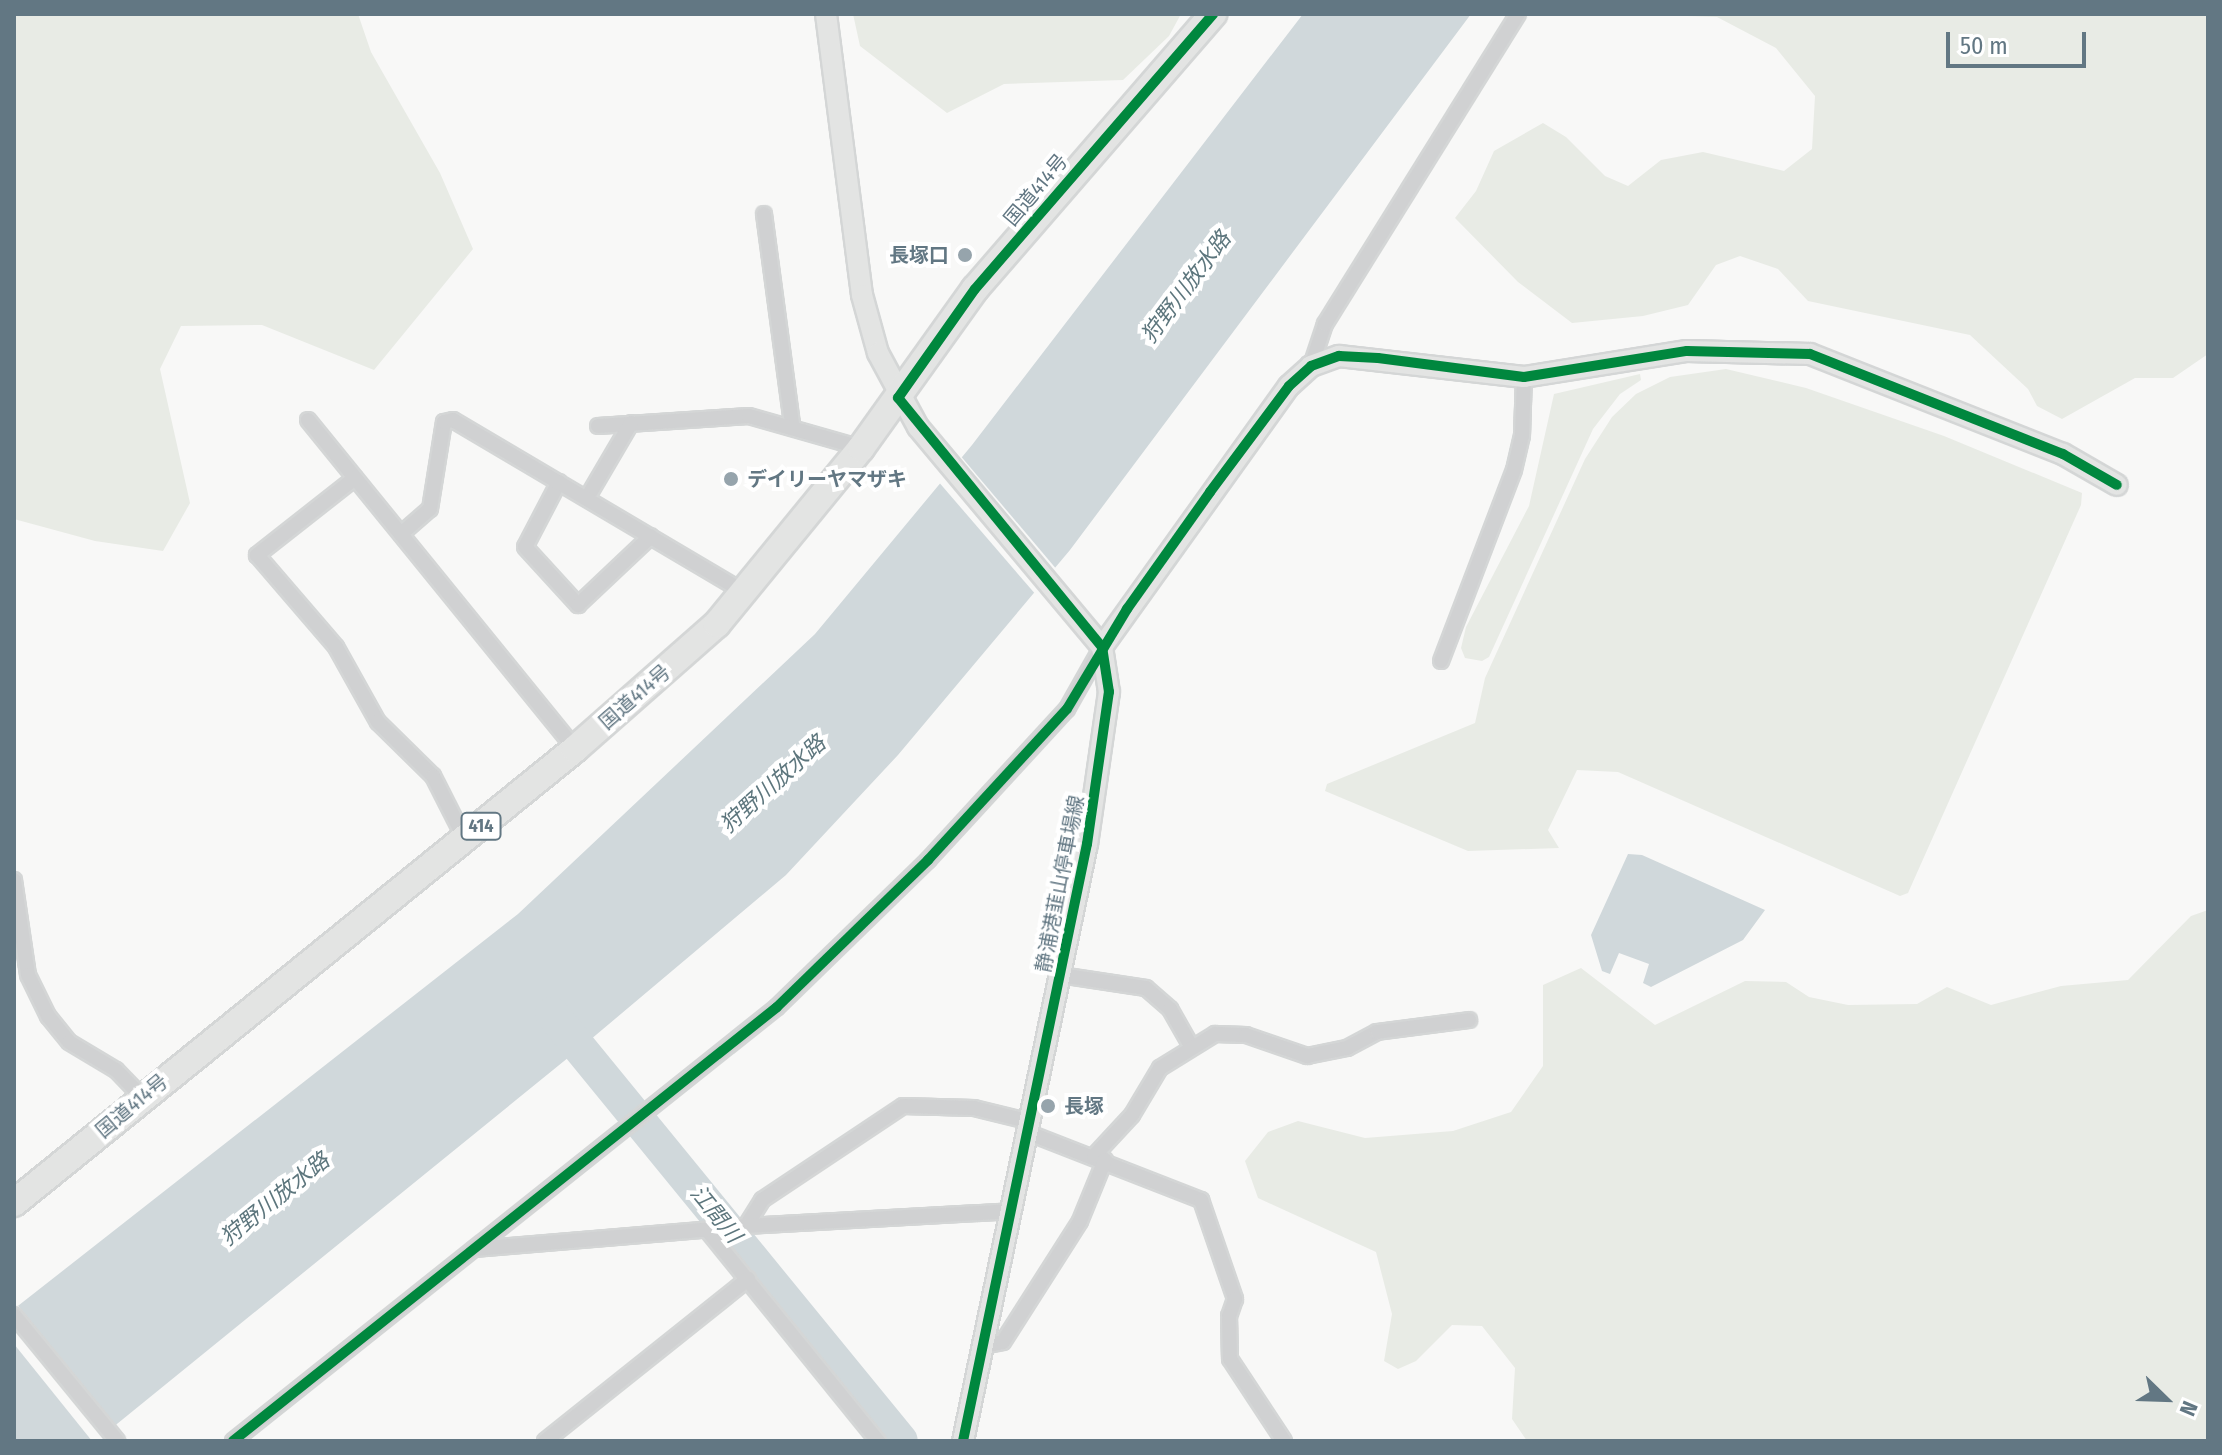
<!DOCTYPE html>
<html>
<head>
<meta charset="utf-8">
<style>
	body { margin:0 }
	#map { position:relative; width:2222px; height:1455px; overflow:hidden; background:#f8f8f7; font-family:"Fira Sans Condensed","Noto Sans JP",sans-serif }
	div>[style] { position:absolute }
	.green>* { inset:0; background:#e8ebe5 }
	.water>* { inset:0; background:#d0d8db }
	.pier>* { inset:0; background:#f8f8f7 }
	.river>* { height:34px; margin:-17px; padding:0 17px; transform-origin:17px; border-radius:17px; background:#d0d8db }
	.roads { filter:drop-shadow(2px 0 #d4d6d6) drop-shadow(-2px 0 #d4d6d6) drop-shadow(0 2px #d4d6d6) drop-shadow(0 -2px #d4d6d6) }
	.street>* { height:14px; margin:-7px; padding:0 7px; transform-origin:7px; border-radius:7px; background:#d0d1d2 }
	.secondary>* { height:20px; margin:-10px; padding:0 10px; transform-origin:10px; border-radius:10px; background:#e3e4e3 }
	.highway>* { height:26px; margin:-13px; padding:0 13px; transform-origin:13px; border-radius:13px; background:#e3e4e3 }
	.cycleway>* { height:10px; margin:-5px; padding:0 5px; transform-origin:5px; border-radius:5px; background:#00873e }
	.dots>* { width:22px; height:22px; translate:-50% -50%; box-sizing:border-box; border:4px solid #fff; border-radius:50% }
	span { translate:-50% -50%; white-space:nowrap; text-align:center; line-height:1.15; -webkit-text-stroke:8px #fff; paint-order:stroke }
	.shield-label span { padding:2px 6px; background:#fff; border:2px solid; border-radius:6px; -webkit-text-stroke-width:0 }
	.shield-label { font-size:18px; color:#627783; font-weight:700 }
	.street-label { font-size:20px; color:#627783 }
	.poi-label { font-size:20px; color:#627783; font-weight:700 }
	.right { translate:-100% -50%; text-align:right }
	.left { translate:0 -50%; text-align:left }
	.water-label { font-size:22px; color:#5d767d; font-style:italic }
	.frame { position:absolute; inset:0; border:16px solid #627783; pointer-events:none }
	.north { position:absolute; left:2126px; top:1359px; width:80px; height:80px; -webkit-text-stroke:6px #fff; paint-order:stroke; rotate:113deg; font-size:22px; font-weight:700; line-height:32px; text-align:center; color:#627783 }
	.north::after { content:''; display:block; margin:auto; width:28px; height:36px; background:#627783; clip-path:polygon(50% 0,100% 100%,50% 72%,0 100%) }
	.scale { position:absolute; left:1946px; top:32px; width:140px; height:36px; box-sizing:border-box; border:4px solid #627783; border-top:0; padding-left:10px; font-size:24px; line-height:28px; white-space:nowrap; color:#627783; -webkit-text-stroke:6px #fff; paint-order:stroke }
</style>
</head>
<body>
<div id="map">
	<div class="green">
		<div style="clip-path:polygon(14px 14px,358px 14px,371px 52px,440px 173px,473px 249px,374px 370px,262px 325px,181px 326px,160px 369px,190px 503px,163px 551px,95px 541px,14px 519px)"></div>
		<div style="clip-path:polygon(853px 14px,1181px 14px,1169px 36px,1123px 80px,1004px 84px,947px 113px,860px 46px)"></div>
		<div style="clip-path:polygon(1627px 14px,2208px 14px,2208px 354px,2173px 378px,2135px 378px,2062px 419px,2037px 406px,2028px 389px,1970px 335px,1808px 301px,1778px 269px,1740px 256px,1716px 265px,1688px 305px,1643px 316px,1572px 323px,1518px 282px,1455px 218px,1476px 191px,1494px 151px,1543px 123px,1566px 137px,1605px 176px,1628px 186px,1661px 160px,1703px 152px,1784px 171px,1812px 149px,1815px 96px,1776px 48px,1717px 17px)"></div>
		<div style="clip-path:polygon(1726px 369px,1806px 388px,1944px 436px,2082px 493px,2081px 505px,1908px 893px,1900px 896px,1618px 772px,1577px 770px,1548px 830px,1559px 848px,1468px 851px,1325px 791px,1327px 784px,1475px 723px,1485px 678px,1585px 459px,1612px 417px,1636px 394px,1670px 377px)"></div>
		<div style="clip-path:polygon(1640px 374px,1641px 380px,1620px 394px,1593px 429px,1489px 657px,1482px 661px,1465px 658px,1461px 648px,1466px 627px,1529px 506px,1554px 394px)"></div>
		<div style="clip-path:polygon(2208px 910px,2208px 1441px,1527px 1441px,1512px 1419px,1515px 1368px,1482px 1326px,1452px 1325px,1416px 1361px,1398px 1369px,1384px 1361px,1392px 1314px,1376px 1252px,1258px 1198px,1245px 1161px,1268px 1132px,1298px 1121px,1365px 1138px,1453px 1131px,1511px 1112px,1543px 1066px,1543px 985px,1581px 968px,1655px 1025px,1745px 981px,1786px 982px,1809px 997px,1848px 1005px,1917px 1004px,1947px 987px,1991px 1005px,2061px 986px,2128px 980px,2191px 916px)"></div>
	</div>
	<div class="water">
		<div style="clip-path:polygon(1303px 14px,1471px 14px,1070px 550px,898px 755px,786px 875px,590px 1040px,96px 1441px,14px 1441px,14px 1309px,518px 914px,815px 634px,972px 445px)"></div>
		<div style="clip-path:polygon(1628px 854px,1642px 855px,1765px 910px,1743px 940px,1651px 987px,1643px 983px,1649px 964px,1619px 953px,1610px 974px,1602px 971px,1591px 935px)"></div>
	</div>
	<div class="pier">
		<div style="clip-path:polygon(959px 454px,1058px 571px,1037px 596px,937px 480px)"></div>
		<div style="clip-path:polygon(16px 1303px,117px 1428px,102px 1441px,92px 1441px,14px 1344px)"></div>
	</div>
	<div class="river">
		<div style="left:552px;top:1014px;width:551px;rotate:50.74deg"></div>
	</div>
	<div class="roads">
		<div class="street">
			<div style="left:764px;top:214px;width:212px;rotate:82.4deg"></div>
			<div style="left:1311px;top:366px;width:44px;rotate:-71.6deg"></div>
			<div style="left:1325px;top:324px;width:365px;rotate:-58.1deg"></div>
			<div style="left:308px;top:420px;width:424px;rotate:50.9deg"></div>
			<div style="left:598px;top:426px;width:151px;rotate:-3.8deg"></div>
			<div style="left:749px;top:416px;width:116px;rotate:15.9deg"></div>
			<div style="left:355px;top:478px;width:125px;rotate:141.8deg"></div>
			<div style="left:257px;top:555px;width:121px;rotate:49.3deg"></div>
			<div style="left:336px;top:647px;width:86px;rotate:60.8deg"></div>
			<div style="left:378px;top:722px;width:77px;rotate:44.5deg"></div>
			<div style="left:433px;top:776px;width:71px;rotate:63.1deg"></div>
			<div style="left:559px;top:482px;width:73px;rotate:117.6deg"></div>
			<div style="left:525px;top:547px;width:79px;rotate:47.6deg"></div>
			<div style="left:578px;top:605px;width:100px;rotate:-43.4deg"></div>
			<div style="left:587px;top:498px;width:87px;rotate:-59.6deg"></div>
			<div style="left:401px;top:534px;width:38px;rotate:-41deg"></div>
			<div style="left:430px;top:509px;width:88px;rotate:-80.9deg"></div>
			<div style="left:444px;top:422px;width:9px;rotate:-13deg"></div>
			<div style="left:453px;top:420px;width:338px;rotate:30.6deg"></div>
			<div style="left:1441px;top:661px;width:204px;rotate:-69.1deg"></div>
			<div style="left:1514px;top:470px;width:35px;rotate:-77deg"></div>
			<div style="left:1522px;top:436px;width:59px;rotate:-88.1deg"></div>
			<div style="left:14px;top:880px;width:96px;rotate:81.6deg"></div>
			<div style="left:28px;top:975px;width:46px;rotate:64deg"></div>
			<div style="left:48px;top:1016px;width:33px;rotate:51deg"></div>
			<div style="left:69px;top:1042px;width:55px;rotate:30.8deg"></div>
			<div style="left:116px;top:1070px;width:37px;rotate:46deg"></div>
			<div style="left:1060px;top:975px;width:87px;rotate:8.6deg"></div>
			<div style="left:1146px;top:988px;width:32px;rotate:41deg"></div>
			<div style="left:1170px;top:1009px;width:43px;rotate:60.4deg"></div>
			<div style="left:1029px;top:1133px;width:185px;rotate:21.3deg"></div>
			<div style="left:1201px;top:1200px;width:105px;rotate:71deg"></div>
			<div style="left:1235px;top:1299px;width:18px;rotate:109deg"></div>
			<div style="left:1229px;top:1316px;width:43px;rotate:88.7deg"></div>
			<div style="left:1230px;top:1359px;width:98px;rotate:56.6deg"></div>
			<div style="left:1094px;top:1156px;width:56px;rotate:-47.2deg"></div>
			<div style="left:1132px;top:1115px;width:55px;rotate:-59.2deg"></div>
			<div style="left:1160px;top:1068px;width:65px;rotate:-31.7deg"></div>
			<div style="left:1215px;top:1034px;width:31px;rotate:2deg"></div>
			<div style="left:1246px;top:1035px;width:65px;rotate:19deg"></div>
			<div style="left:1307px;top:1056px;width:41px;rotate:-11.3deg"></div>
			<div style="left:1347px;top:1048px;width:34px;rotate:-28deg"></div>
			<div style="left:1377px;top:1032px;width:93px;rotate:-7.4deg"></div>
			<div style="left:746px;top:1226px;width:31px;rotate:-58deg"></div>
			<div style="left:762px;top:1200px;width:169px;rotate:-33.7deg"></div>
			<div style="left:903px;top:1106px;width:71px;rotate:1.6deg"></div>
			<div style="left:974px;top:1108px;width:59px;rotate:13.8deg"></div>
			<div style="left:707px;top:1230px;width:272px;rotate:51deg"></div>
			<div style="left:474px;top:1249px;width:273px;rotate:-4.8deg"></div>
			<div style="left:746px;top:1226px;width:265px;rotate:-3.2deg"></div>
			<div style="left:14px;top:1315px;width:163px;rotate:50.7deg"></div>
			<div style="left:983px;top:1346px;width:20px;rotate:-11deg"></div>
			<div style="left:1003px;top:1342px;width:143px;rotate:-57.5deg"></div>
			<div style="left:1080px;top:1221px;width:66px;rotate:-67.7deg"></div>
			<div style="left:233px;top:1441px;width:696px;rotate:-38.58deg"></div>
			<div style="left:777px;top:1007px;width:211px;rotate:-44.2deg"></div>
			<div style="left:928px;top:860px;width:205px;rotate:-47.4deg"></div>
			<div style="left:1067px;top:709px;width:71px;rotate:-60.6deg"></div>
			<div style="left:545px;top:1441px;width:260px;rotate:-38.6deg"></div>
		</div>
		<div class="secondary">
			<div style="left:826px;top:14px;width:283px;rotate:82.7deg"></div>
			<div style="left:862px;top:295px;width:60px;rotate:74.6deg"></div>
			<div style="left:878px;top:353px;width:84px;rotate:61.6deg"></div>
			<div style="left:918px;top:427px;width:287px;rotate:50.1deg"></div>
			<div style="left:1102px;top:647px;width:46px;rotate:81.2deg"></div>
			<div style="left:1109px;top:692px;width:154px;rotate:98.2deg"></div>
			<div style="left:1087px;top:844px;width:610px;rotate:101.73deg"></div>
			<div style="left:1102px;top:647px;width:321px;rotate:-54.4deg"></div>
			<div style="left:1289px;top:386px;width:30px;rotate:-42deg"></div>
			<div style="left:1311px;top:366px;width:30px;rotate:-20deg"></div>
			<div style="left:1339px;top:356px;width:186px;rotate:6.5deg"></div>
			<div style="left:1524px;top:377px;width:165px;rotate:-9.1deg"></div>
			<div style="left:1687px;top:351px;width:123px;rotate:1.4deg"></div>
			<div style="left:1810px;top:354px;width:272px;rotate:21.6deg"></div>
			<div style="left:2063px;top:454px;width:62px;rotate:29.9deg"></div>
		</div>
		<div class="highway">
			<div style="left:14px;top:1203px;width:722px;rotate:-38.98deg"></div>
			<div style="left:575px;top:749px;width:189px;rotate:-41.4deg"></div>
			<div style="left:717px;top:624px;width:227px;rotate:-50.7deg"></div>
			<div style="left:861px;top:448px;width:196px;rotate:-54.4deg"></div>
			<div style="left:975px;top:289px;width:364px;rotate:-49.1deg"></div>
		</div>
	</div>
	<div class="cycleway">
		<div style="left:233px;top:1441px;width:696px;rotate:-38.58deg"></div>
		<div style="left:777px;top:1007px;width:211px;rotate:-44.2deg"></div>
		<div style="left:928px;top:860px;width:205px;rotate:-47.4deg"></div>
		<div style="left:1067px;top:709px;width:117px;rotate:-59deg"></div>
		<div style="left:1127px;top:609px;width:143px;rotate:-54.6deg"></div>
		<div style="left:1210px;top:492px;width:132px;rotate:-53.3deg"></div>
		<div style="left:1289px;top:386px;width:30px;rotate:-42deg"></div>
		<div style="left:1311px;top:366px;width:30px;rotate:-20deg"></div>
		<div style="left:1339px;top:356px;width:39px;rotate:3deg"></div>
		<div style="left:1378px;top:358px;width:147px;rotate:7.4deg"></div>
		<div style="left:1524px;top:377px;width:165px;rotate:-9.1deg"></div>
		<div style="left:1687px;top:351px;width:123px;rotate:1.4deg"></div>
		<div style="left:1810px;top:354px;width:272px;rotate:21.6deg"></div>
		<div style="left:2063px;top:454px;width:62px;rotate:29.9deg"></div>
		<div style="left:963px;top:1441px;width:610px;rotate:-78.27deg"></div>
		<div style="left:1087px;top:844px;width:154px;rotate:-81.8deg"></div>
		<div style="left:1109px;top:692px;width:46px;rotate:-98.8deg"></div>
		<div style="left:1102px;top:647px;width:322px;rotate:-129.3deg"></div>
		<div style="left:898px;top:398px;width:133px;rotate:-54.8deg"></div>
		<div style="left:975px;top:289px;width:364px;rotate:-49.1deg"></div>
	</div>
	<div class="dots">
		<div style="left:965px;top:255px;background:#96a4ac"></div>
		<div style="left:731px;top:479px;background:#96a4ac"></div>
		<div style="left:1048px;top:1106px;background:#96a4ac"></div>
	</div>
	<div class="shield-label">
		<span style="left:481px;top:826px">414</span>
	</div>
	<div class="street-label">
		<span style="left:1036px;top:190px;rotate:-50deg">国道414号</span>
		<span style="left:635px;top:697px;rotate:-41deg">国道414号</span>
		<span style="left:1060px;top:884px;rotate:-79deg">静浦港韮山停車場線</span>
		<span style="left:132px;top:1106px;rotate:-40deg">国道414号</span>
	</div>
	<div class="poi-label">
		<span class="right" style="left:949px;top:255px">長塚口</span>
		<span class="left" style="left:747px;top:479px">デイリーヤマザキ</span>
		<span class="left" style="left:1064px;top:1106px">長塚</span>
	</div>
	<div class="water-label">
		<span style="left:1186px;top:287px;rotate:-53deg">狩野川放水路</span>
		<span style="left:773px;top:784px;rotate:-42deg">狩野川放水路</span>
		<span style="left:275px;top:1199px;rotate:-39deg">狩野川放水路</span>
		<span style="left:716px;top:1214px;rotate:51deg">江間川</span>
	</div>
	<div class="frame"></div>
	<div class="north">N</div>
	<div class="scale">50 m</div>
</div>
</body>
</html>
